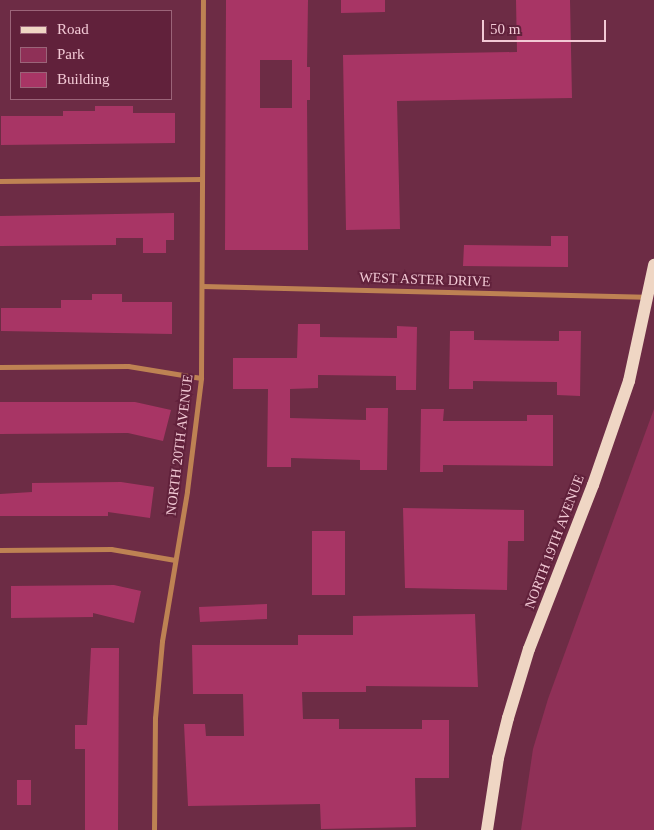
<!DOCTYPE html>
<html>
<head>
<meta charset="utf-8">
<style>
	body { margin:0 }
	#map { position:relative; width:654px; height:830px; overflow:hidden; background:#6d2c45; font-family:Georgia,serif }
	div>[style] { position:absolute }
	.green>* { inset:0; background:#8f3057 }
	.building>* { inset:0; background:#a83565 }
	.minor>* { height:5px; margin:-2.5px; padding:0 2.5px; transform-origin:2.5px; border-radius:2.5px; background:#be8253 }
	.primary>* { height:12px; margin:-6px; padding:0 6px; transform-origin:6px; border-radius:6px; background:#efd6c4 }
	span { translate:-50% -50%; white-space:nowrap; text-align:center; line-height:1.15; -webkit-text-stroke:4px #61213b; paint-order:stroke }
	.street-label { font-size:14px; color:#f2c9d5 }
	.legend { position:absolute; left:10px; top:10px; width:162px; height:90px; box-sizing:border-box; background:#61213b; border:1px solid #9b6479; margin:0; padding:6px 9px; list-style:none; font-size:15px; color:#f2c9d5 }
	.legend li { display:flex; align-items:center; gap:10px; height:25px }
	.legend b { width:25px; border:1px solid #9b6479 }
	.scale { position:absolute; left:482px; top:20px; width:124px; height:22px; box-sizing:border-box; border:2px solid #f2c9d5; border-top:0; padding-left:6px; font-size:15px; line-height:18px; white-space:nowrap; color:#f2c9d5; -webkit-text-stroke:4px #61213b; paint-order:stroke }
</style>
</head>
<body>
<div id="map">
	<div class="green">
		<div style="clip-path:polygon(654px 409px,654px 830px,521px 830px,533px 749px,548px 699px)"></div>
	</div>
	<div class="building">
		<div style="clip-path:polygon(evenodd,226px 0,308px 0,307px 67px,310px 67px,310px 100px,307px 100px,308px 250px,225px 250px,226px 0,260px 60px,292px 60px,292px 108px,260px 108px,260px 60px)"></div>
		<div style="clip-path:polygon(341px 0,385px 0,385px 12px,341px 13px)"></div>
		<div style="clip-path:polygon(516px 0,570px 0,572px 98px,397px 101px,400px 229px,346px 230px,343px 55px,517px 52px)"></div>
		<div style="clip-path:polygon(95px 106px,133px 106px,133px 113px,175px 113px,175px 143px,1px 145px,1px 116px,63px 116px,63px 111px,95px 111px)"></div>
		<div style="clip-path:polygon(174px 213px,174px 240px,166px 240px,166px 253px,143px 253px,143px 238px,116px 238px,116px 245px,0 246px,0 216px)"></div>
		<div style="clip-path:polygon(551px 236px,568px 236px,568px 267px,463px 266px,464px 245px,551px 246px)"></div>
		<div style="clip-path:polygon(92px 294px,122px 294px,122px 302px,172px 302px,172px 334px,1px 331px,1px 308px,61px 308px,61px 300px,92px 300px)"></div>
		<div style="clip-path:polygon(298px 324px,320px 324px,320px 337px,397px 338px,397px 326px,417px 327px,416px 390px,396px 390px,396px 376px,318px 375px,318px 388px,290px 389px,290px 418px,366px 420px,366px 408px,388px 408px,387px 470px,360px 470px,360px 460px,291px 458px,291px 467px,267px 467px,268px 389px,233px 389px,233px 358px,297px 358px)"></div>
		<div style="clip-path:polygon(450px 331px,474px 331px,474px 340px,559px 341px,559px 331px,581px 331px,580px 396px,557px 395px,557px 382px,473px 381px,473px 389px,449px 389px)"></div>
		<div style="clip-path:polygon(0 402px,135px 402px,171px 410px,163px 441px,128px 433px,0 434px)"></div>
		<div style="clip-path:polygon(421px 409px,444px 409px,443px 421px,527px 421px,527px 415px,553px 415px,553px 466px,443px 465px,443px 472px,420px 472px)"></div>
		<div style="clip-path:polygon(121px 482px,154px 487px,150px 518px,108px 512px,108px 516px,0 516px,0 494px,32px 492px,32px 483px)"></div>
		<div style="clip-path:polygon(403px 508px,524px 510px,524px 541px,508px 541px,507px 590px,405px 588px)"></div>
		<div style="clip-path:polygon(312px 531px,345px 531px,345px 595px,312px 595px)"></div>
		<div style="clip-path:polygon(114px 585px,141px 591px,134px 623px,93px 613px,93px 617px,11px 618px,11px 586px)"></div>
		<div style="clip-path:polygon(267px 604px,267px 619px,200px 622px,199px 607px)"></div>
		<div style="clip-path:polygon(475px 614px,478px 687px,366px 686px,366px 692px,302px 692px,303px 719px,339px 719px,339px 729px,422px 729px,422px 720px,449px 720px,449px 778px,415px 778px,416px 827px,321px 829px,320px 804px,188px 806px,184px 724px,205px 724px,206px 736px,244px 736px,243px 694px,193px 694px,192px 645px,298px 645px,298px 635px,353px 635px,353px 616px)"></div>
		<div style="clip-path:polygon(91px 648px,119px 648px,118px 830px,85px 830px,85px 749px,75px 749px,75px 725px,87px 725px)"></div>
		<div style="clip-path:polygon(17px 780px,31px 780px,31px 805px,17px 805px)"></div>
	</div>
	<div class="minor">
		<div style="left:0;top:181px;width:202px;rotate:-0.6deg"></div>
		<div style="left:202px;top:286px;width:443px;rotate:1.4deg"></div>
		<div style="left:0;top:367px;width:128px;rotate:-0.4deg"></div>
		<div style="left:128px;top:366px;width:74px;rotate:9.3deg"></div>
		<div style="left:0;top:550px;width:111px;rotate:-0.5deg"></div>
		<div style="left:111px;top:549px;width:65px;rotate:9.8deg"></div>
		<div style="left:154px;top:830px;width:112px;rotate:-89.5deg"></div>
		<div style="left:155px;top:718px;width:77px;rotate:-84.8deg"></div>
		<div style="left:162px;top:641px;width:152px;rotate:-80.5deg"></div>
		<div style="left:187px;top:491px;width:114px;rotate:-82.9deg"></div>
		<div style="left:201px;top:378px;width:378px;rotate:-89.7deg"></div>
	</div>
	<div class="primary">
		<div style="left:487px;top:830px;width:73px;rotate:-81.3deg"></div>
		<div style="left:498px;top:758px;width:41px;rotate:-76deg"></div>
		<div style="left:508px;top:718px;width:72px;rotate:-73.1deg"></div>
		<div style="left:529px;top:649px;width:176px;rotate:-68.7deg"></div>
		<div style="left:593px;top:485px;width:110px;rotate:-70.9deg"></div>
		<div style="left:629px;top:381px;width:119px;rotate:-77.8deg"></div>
	</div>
	<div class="street-label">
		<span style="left:425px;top:280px;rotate:2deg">WEST ASTER DRIVE</span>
		<span style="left:180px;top:445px;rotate:-83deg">NORTH 20TH AVENUE</span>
		<span style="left:555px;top:542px;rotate:-69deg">NORTH 19TH AVENUE</span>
	</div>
	<ul class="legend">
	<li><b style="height:6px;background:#efd6c4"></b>Road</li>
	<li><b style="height:14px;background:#8f3057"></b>Park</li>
	<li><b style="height:14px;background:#a83565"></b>Building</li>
	</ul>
	<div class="scale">50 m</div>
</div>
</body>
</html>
